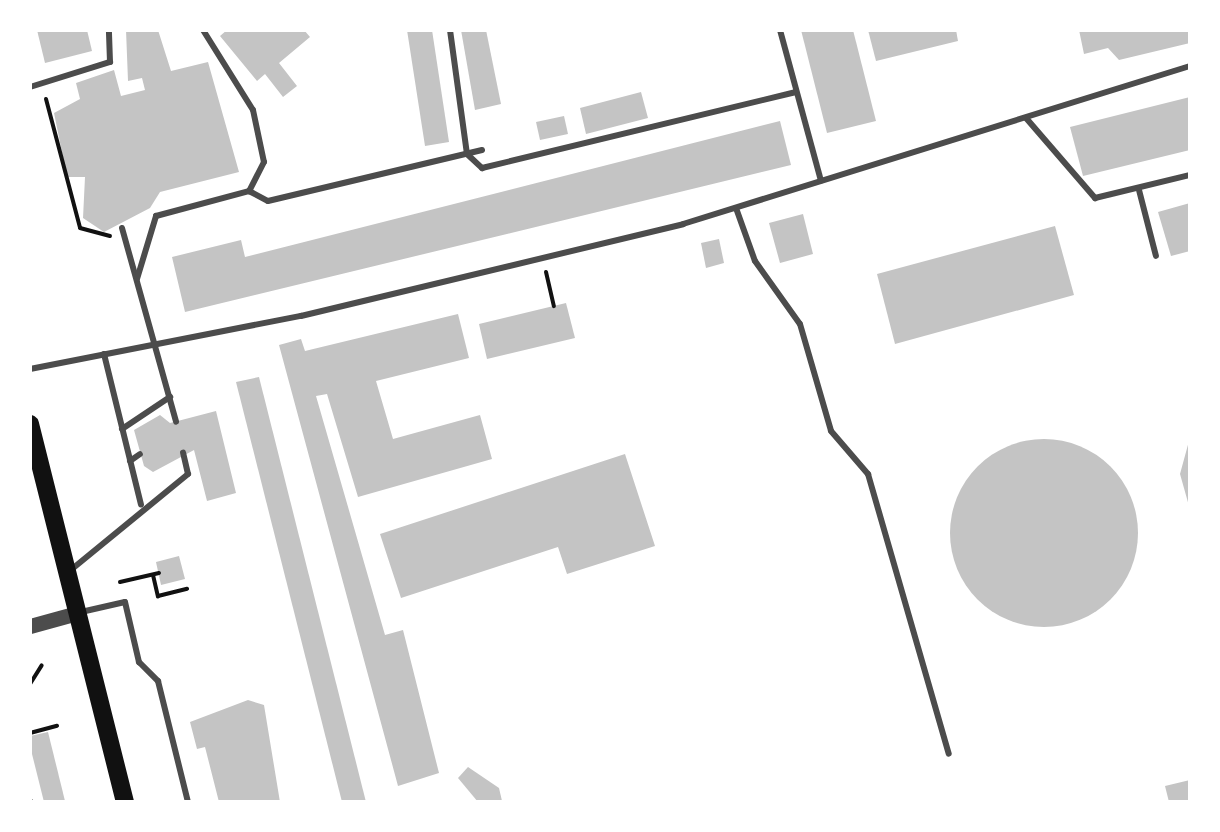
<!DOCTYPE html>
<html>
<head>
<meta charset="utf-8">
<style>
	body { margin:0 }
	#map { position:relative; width:1220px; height:832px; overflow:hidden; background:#fff; font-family:"DejaVu Sans",sans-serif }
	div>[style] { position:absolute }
	.building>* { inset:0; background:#c4c4c4 }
	.round { border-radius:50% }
	.path>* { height:4px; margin:-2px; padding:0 2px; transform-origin:2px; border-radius:2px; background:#111 }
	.service>* { height:6px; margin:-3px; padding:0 3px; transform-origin:3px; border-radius:3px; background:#4c4c4c }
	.tertiary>* { height:15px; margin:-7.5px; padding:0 7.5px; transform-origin:7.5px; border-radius:7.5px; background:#4c4c4c }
	.secondary>* { height:18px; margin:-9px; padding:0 9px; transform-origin:9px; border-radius:9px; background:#111 }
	span { translate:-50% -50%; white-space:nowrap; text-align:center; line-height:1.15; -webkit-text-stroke:10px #fff; paint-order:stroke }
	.frame { position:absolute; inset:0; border:32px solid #fff; pointer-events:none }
</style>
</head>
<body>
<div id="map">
	<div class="building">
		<div style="clip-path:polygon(37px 30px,87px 30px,92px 51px,45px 63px)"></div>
		<div style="clip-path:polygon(126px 30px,158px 30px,171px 71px,208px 62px,239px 172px,160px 192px,150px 208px,104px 232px,83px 218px,85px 177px,67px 177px,54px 113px,80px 99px,76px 83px,114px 70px,121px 96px,145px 90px,142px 78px,128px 81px)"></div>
		<div style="clip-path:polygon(227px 30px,304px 30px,310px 37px,279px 63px,297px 86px,283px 97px,265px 74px,257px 81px,220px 36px)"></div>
		<div style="clip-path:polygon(407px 30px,432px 30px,449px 142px,425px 146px)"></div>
		<div style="clip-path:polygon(461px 30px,486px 30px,501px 104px,475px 110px)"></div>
		<div style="clip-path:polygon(801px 30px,853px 30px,876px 121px,827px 133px)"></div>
		<div style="clip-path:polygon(868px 30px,956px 30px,958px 41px,876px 61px)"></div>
		<div style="clip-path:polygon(1079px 30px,1190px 30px,1190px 43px,1119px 60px,1108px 48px,1084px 54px)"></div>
		<div style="clip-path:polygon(641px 92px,648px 118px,586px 134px,580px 108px)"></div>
		<div style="clip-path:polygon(1190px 97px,1190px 150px,1083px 176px,1070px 127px)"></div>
		<div style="clip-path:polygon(564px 116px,568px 134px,540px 140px,536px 122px)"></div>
		<div style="clip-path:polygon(780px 121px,791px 165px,185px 312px,172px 257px,241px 240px,245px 257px)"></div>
		<div style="clip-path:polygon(1190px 203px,1190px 251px,1171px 256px,1158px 212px)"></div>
		<div style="clip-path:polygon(803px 214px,813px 254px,780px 263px,769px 223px)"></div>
		<div style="clip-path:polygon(1055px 226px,1074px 295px,895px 344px,877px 274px)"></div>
		<div style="clip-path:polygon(719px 239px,724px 263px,706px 268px,701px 243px)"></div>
		<div style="clip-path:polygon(566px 303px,575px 338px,487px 359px,479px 324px)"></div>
		<div style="clip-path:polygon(458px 314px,469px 358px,376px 381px,393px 439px,480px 415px,492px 459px,358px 497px,327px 394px,316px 396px,385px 635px,403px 630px,439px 773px,398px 786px,279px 345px,301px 339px,305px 351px)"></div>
		<div style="clip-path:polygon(259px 377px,366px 802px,342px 802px,236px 382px)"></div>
		<div style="clip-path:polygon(216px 411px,236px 493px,207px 501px,194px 450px,153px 472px,144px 466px,134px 430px,160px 415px,170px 423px)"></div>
		<div class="round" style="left:950px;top:439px;width:188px;height:188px"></div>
		<div style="clip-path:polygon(1189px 441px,1190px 442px,1189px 506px,1180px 474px)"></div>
		<div style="clip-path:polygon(625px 454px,655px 546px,567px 574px,558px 547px,401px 598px,380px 534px)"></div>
		<div style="clip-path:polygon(179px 556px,185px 579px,161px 585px,156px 562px)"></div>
		<div style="clip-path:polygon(248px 700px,264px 705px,280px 802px,219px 802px,205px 747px,197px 749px,190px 722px)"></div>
		<div style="clip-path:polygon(48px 732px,65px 801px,62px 802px,44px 802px,30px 746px,30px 736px)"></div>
		<div style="clip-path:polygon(468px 767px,499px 788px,502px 801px,478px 802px,458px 778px)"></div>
		<div style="clip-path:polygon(1190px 780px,1190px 802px,1169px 802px,1165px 786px)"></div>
	</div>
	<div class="path">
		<div style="left:46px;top:99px;width:133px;rotate:75.2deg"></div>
		<div style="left:80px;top:228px;width:31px;rotate:15deg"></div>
		<div style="left:546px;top:272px;width:35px;rotate:77deg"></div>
		<div style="left:153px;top:575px;width:22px;rotate:77deg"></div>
		<div style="left:158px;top:596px;width:30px;rotate:-14deg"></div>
		<div style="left:120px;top:582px;width:40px;rotate:-13deg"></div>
		<div style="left:30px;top:684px;width:22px;rotate:-58deg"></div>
		<div style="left:30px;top:733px;width:28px;rotate:-15deg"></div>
		<div style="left:30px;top:800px;width:3px;rotate:45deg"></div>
	</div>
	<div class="service">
		<div style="left:203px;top:30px;width:94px;rotate:58deg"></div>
		<div style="left:253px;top:110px;width:53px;rotate:78.1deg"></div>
		<div style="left:264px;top:162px;width:33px;rotate:117deg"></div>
		<div style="left:450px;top:30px;width:125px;rotate:82.2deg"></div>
		<div style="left:467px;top:154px;width:21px;rotate:43deg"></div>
		<div style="left:482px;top:168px;width:322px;rotate:-13.6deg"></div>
		<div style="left:780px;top:30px;width:156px;rotate:74.8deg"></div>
		<div style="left:30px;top:87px;width:84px;rotate:-17.4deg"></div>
		<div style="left:110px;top:62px;width:32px;rotate:-92deg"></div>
		<div style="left:1026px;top:118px;width:106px;rotate:49.2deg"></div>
		<div style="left:1095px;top:198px;width:98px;rotate:-13.6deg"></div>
		<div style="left:1139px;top:190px;width:68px;rotate:75.6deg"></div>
		<div style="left:736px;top:208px;width:56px;rotate:70.3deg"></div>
		<div style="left:755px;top:261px;width:77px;rotate:54.5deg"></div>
		<div style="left:800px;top:324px;width:111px;rotate:73.8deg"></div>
		<div style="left:831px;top:431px;width:57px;rotate:49.3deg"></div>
		<div style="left:868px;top:474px;width:291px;rotate:73.9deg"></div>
		<div style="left:122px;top:228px;width:201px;rotate:74.4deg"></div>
		<div style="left:137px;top:279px;width:66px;rotate:-73.2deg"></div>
		<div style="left:156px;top:216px;width:96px;rotate:-15deg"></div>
		<div style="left:249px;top:191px;width:21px;rotate:28deg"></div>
		<div style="left:268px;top:201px;width:220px;rotate:-13.4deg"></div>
		<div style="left:104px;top:354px;width:155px;rotate:76.2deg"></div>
		<div style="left:30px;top:369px;width:276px;rotate:-11.1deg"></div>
		<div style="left:301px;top:316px;width:393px;rotate:-13.5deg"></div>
		<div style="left:683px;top:224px;width:531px;rotate:-17.31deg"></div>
		<div style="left:122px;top:429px;width:58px;rotate:-33.7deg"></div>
		<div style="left:130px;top:461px;width:12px;rotate:-35deg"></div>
		<div style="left:72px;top:569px;width:150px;rotate:-39.3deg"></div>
		<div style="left:188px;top:474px;width:22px;rotate:-103deg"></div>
		<div style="left:81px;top:612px;width:45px;rotate:-12.8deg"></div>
		<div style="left:125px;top:602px;width:62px;rotate:76.9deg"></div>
		<div style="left:139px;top:662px;width:27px;rotate:45deg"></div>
		<div style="left:158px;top:681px;width:125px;rotate:76.1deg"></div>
	</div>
	<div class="tertiary">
		<div style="left:30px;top:626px;width:49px;rotate:-15.5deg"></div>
	</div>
	<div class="secondary">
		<div style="left:30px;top:424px;width:390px;rotate:75.9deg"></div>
	</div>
	<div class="frame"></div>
</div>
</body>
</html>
